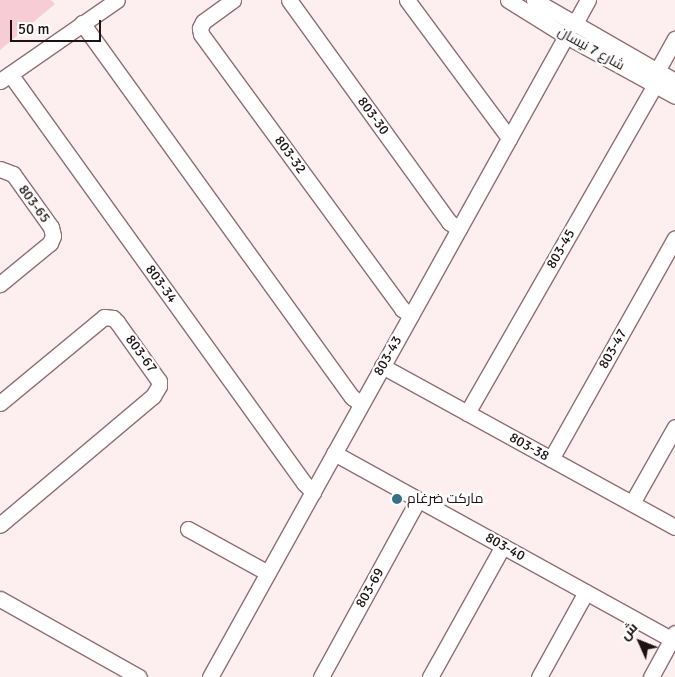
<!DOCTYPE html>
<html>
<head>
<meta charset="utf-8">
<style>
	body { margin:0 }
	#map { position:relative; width:675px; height:677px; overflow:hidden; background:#fdeef0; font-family:Signika,Cairo,sans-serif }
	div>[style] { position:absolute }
	.green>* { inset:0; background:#f7ccd4 }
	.roads { filter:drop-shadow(1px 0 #8f6f75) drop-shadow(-1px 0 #8f6f75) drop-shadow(0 1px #8f6f75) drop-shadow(0 -1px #8f6f75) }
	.minor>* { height:15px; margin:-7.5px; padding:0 7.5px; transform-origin:7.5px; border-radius:7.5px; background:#fff }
	.dots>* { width:14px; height:14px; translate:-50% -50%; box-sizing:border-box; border:2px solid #fff; border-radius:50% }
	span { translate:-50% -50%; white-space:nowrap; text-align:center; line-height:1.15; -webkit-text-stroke:4.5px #fff; paint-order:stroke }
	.street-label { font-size:14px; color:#1d1113 }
	.poi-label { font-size:14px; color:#1d1113 }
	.left { translate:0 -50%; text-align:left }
	.north { position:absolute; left:615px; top:617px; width:50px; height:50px; -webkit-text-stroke:4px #fff; paint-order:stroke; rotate:314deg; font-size:14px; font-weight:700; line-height:20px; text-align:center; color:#1d1113 }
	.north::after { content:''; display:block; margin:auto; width:18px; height:22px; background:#1d1113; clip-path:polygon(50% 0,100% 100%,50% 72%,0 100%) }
	.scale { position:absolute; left:10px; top:20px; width:91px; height:22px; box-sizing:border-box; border:2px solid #1d1113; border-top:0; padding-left:6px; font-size:15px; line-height:18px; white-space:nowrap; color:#1d1113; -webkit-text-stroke:4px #fff; paint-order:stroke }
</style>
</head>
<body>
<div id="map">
	<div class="green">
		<div style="clip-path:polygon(0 0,51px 0,55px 4px,0 50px)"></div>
	</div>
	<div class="roads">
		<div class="minor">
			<div style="left:233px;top:0;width:37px;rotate:144deg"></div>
			<div style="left:203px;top:22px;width:7px;rotate:117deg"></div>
			<div style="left:200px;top:28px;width:6px;rotate:81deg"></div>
			<div style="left:201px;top:34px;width:341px;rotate:53.8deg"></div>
			<div style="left:402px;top:309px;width:11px;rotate:34deg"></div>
			<div style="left:289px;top:0;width:274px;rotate:54.2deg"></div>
			<div style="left:449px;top:222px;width:12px;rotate:35deg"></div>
			<div style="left:407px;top:0;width:172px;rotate:53.5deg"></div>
			<div style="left:508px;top:0;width:68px;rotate:31.8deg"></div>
			<div style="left:566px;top:36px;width:124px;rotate:28.8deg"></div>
			<div style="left:534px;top:0;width:163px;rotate:29.9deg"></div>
			<div style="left:82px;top:23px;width:461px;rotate:54.2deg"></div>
			<div style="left:352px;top:397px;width:11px;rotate:38deg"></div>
			<div style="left:574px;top:25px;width:29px;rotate:-61deg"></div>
			<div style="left:657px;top:71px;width:37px;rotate:-61deg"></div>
			<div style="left:10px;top:74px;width:504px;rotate:54.29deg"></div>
			<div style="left:304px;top:483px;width:13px;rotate:45deg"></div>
			<div style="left:0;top:81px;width:142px;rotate:-34.7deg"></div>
			<div style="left:0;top:169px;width:14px;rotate:21deg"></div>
			<div style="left:13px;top:174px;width:65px;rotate:54.4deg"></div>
			<div style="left:51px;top:227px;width:9px;rotate:77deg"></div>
			<div style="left:53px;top:236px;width:8px;rotate:113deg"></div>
			<div style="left:50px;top:243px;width:65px;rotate:140.6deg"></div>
			<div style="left:382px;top:366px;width:334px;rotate:28.8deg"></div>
			<div style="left:0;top:403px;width:135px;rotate:-39.6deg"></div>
			<div style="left:104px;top:317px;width:9px;rotate:6deg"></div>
			<div style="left:113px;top:318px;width:6px;rotate:45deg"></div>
			<div style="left:117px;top:322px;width:72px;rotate:54.6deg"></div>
			<div style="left:159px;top:381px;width:5px;rotate:90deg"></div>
			<div style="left:159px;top:386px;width:12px;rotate:121deg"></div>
			<div style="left:153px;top:396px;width:200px;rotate:139.9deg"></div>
			<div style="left:467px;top:413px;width:378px;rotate:-60.2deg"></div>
			<div style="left:334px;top:453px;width:389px;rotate:28.9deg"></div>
			<div style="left:551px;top:459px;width:253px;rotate:-60.7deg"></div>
			<div style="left:632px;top:503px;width:87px;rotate:-60.5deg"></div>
			<div style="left:188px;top:529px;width:91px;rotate:28.8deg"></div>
			<div style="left:0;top:599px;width:159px;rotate:29.3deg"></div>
			<div style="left:210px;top:677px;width:733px;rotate:-60.95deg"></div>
			<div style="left:321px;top:677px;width:202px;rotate:-61.3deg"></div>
			<div style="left:430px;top:677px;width:150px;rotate:-60.9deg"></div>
			<div style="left:539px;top:677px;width:97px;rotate:-61.1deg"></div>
			<div style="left:651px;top:677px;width:50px;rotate:-61.4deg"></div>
		</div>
	</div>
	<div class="dots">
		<div style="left:397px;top:499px;background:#356f88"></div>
	</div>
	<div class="street-label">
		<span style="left:591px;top:49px;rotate:29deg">شارع 7 نيسان</span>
		<span style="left:373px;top:116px;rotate:54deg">803-30</span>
		<span style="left:290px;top:155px;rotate:54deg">803-32</span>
		<span style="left:34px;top:204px;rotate:54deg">803-65</span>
		<span style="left:561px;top:249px;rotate:-60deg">803-45</span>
		<span style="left:161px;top:284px;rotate:54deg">803-34</span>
		<span style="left:613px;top:349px;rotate:-61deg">803-47</span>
		<span style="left:141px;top:354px;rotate:54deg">803-67</span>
		<span style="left:388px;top:356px;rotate:-61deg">803-43</span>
		<span style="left:529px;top:447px;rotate:29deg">803-38</span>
		<span style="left:505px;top:547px;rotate:29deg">803-40</span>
		<span style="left:370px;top:588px;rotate:-61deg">803-69</span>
	</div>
	<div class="poi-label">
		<span class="left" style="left:407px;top:499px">ماركت ضرغام</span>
	</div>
	<div class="north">ش</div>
	<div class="scale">50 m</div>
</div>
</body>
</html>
